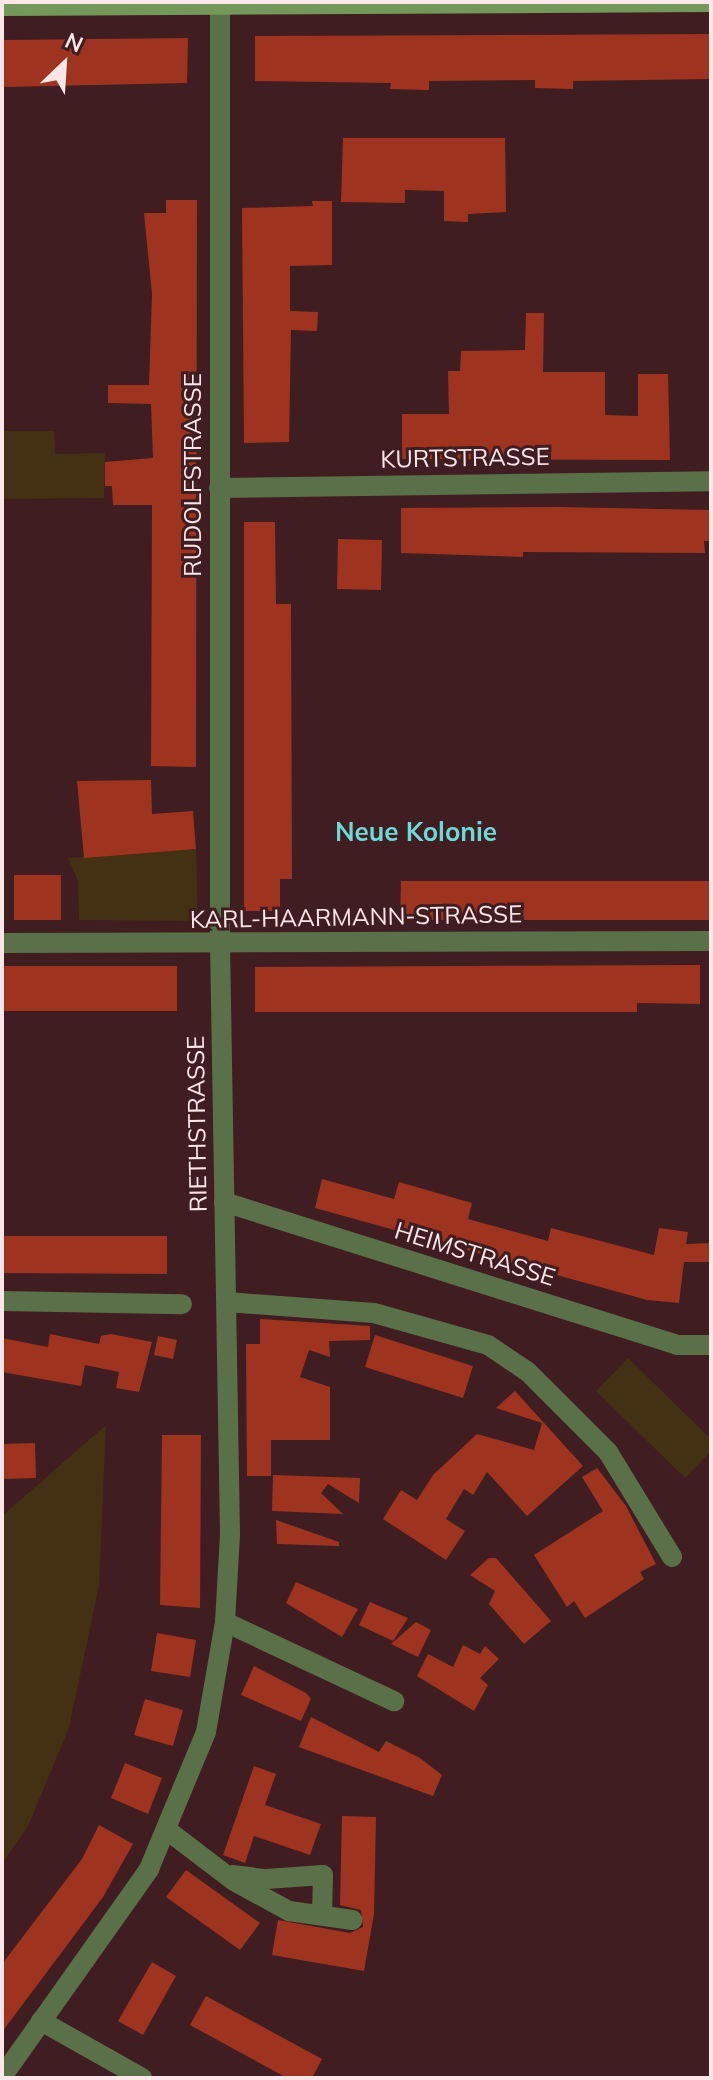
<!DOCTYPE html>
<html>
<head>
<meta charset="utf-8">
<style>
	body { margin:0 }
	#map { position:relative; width:713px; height:2080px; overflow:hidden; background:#3f1d21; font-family:Mulish,sans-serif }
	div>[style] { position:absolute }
	.green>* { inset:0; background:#443013 }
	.building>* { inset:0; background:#9e341f }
	.street>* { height:20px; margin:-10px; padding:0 10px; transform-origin:10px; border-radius:10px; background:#597049 }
	.secondary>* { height:20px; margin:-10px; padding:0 10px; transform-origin:10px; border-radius:10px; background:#749859 }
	span { translate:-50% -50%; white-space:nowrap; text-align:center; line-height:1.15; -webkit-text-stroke:6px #3f1d21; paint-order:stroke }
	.street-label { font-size:24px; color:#fee5e7 }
	.neighbourhood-label { font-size:26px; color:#6edad7; font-weight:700 }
	.frame { position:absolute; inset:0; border:4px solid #fee5e7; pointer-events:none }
	.north { position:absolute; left:24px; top:24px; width:80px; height:80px; -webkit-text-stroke:6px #3f1d21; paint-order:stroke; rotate:25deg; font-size:22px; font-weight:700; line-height:32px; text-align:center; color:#fee5e7 }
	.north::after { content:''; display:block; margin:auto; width:28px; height:36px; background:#fee5e7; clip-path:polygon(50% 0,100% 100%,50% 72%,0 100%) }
</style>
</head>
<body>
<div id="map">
	<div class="green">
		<div style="clip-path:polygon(2px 431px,54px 431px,55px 454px,105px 453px,104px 498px,2px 499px)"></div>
		<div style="clip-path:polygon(196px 849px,198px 921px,79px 920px,78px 881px,68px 858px)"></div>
		<div style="clip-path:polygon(628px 1358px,711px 1439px,711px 1451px,685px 1478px,596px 1391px)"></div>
		<div style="clip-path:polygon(106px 1425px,99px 1586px,69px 1728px,28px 1826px,2px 1864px,2px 1516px)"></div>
	</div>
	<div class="building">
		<div style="clip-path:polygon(711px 34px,711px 79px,573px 81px,573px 89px,535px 88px,535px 80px,429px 81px,429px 90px,390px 89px,391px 83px,255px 81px,255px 36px)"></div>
		<div style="clip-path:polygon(188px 38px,187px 83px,3px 87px,3px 40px)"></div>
		<div style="clip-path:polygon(343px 138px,505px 138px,506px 212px,468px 214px,468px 222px,444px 221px,444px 191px,405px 190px,405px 203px,341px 202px)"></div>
		<div style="clip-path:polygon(166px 200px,197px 200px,196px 767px,151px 766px,152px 505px,113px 505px,112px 486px,105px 486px,105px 462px,153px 458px,151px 404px,108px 403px,108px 385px,149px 385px,152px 294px,144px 213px,166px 213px)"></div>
		<div style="clip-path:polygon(312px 201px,332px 201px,332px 265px,290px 266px,290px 311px,318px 312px,317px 331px,291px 330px,289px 442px,244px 443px,242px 208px,313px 206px)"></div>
		<div style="clip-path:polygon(526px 313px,544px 313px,543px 372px,605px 372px,605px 415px,638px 416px,638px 374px,668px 374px,670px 460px,402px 459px,402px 414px,449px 414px,448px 371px,460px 371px,461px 351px,525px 350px)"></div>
		<div style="clip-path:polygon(559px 507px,711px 510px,711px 541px,704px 541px,705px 553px,523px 552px,523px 557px,401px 553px,401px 508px)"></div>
		<div style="clip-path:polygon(244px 522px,275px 522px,276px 604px,291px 604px,292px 879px,280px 879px,280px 911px,244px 911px)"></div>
		<div style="clip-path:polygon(338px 539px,382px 540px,381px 590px,337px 589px)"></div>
		<div style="clip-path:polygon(151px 780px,152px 814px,193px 811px,196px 849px,84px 858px,77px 781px)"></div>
		<div style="clip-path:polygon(14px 875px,61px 875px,61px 920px,14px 920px)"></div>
		<div style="clip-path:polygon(401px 881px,711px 881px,711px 920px,400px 920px)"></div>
		<div style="clip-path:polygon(700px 965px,700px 1004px,637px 1003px,637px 1012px,255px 1012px,255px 967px)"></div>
		<div style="clip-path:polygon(2px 966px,177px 966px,177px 1011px,2px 1011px)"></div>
		<div style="clip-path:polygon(322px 1179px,394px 1199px,399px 1182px,472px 1203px,468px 1219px,548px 1241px,551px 1228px,654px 1255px,659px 1228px,688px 1232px,686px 1244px,711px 1243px,711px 1262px,684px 1262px,679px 1303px,647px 1300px,315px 1208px)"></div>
		<div style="clip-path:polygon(2px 1236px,167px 1236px,167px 1274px,2px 1273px)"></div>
		<div style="clip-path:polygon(260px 1319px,370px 1326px,370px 1340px,329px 1341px,330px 1357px,309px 1350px,300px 1377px,330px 1387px,330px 1440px,271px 1440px,271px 1476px,247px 1476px,246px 1344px,260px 1344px)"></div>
		<div style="clip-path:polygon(50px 1334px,99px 1344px,101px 1336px,111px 1334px,152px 1342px,139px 1392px,116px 1388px,119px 1372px,85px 1365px,81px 1386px,2px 1372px,2px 1338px,48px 1347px)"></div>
		<div style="clip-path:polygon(375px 1335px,473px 1366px,463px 1398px,365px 1367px)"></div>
		<div style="clip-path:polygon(158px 1336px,177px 1340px,173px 1359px,154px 1355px)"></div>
		<div style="clip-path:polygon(515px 1391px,583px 1466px,527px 1516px,487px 1472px,473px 1495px,464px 1489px,446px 1519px,465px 1531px,446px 1560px,383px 1519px,401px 1490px,417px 1500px,433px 1475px,477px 1434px,534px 1450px,542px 1423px,496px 1408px)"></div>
		<div style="clip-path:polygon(162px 1435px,201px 1435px,200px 1608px,160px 1605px)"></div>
		<div style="clip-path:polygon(35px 1443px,36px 1478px,2px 1479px,2px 1444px)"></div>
		<div style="clip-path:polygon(597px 1468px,626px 1506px,656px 1564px,640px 1572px,644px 1579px,585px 1618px,574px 1601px,567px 1607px,534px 1555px,603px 1511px,582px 1477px)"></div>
		<div style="clip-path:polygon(273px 1475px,360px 1478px,359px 1503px,328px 1484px,321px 1493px,343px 1514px,272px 1511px)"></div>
		<div style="clip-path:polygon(276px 1520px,339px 1542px,339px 1546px,277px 1544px)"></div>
		<div style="clip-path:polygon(489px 1558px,496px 1558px,551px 1621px,524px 1644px,489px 1604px,495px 1591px,470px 1575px)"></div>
		<div style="clip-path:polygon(296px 1582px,358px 1609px,342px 1637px,286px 1603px)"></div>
		<div style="clip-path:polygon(370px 1602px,408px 1618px,393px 1641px,359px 1625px)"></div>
		<div style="clip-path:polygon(416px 1622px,431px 1630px,418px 1657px,391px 1644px)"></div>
		<div style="clip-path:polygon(157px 1633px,196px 1640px,190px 1677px,151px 1671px)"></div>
		<div style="clip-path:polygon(463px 1645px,480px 1654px,485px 1646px,499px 1659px,480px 1678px,488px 1685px,474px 1711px,417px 1676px,428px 1654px,453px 1667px)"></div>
		<div style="clip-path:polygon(254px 1666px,306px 1693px,311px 1699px,301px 1721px,241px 1695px)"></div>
		<div style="clip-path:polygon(145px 1699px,183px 1710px,173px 1746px,134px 1735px)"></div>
		<div style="clip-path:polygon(311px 1717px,379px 1752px,386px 1741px,420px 1758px,442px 1775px,433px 1796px,299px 1747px)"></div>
		<div style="clip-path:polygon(125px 1763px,162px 1778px,148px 1814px,111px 1798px)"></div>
		<div style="clip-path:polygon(254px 1766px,276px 1774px,265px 1805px,321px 1824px,310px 1855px,254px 1836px,245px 1863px,223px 1855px)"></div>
		<div style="clip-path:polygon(342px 1816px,376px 1817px,374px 1914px,364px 1971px,272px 1955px,278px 1920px,350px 1933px,363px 1927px,361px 1910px,340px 1905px)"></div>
		<div style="clip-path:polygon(99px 1825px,133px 1844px,103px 1897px,2px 2032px,2px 1964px,82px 1859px)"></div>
		<div style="clip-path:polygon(186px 1870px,260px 1923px,240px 1950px,166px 1897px)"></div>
		<div style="clip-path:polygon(152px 1962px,176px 1976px,143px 2035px,118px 2021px)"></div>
		<div style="clip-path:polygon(206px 1996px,322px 2059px,312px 2078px,287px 2078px,190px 2025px)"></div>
	</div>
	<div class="street">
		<div style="left:219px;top:488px;width:492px;rotate:-0.8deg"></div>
		<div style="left:2px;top:943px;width:709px;rotate:-0.16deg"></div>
		<div style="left:224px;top:1202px;width:475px;rotate:17.5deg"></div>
		<div style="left:677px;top:1345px;width:34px"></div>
		<div style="left:2px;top:1301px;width:180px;rotate:1deg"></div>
		<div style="left:227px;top:1302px;width:147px;rotate:4.3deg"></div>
		<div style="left:374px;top:1313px;width:118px;rotate:15.7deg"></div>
		<div style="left:488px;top:1345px;width:48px;rotate:34deg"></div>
		<div style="left:528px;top:1372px;width:113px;rotate:45deg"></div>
		<div style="left:608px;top:1452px;width:123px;rotate:58.6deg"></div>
		<div style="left:225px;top:1622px;width:187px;rotate:25.1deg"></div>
		<div style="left:167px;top:1830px;width:84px;rotate:37.3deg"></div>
		<div style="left:234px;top:1881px;width:63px;rotate:28.6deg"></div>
		<div style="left:289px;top:1911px;width:64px;rotate:8.1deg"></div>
		<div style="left:232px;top:1875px;width:34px;rotate:7deg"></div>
		<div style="left:266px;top:1879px;width:57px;rotate:-4deg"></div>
		<div style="left:323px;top:1875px;width:40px;rotate:91.4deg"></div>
		<div style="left:41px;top:2021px;width:116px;rotate:29.4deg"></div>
		<div style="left:2px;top:2077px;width:255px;rotate:-54.7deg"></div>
		<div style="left:149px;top:1869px;width:148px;rotate:-67.4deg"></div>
		<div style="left:206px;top:1732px;width:112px;rotate:-80.2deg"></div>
		<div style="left:225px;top:1622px;width:88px;rotate:-86.7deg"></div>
		<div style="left:230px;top:1534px;width:589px;rotate:-90.97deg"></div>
		<div style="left:220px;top:945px;width:940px;rotate:-90deg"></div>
	</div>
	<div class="secondary">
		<div style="left:2px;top:6px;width:709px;rotate:-0.32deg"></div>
	</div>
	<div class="street-label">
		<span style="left:465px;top:458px;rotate:-1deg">KURTSTRASSE</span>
		<span style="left:193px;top:475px;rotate:-90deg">RUDOLFSTRASSE</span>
		<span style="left:356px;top:917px;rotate:-1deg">KARL-HAARMANN-STRASSE</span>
		<span style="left:197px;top:1124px;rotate:-91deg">RIETHSTRASSE</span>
		<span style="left:475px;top:1254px;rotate:17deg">HEIMSTRASSE</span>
	</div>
	<div class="neighbourhood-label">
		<span style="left:416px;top:832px">Neue Kolonie</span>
	</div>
	<div class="frame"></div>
	<div class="north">N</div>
</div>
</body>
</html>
